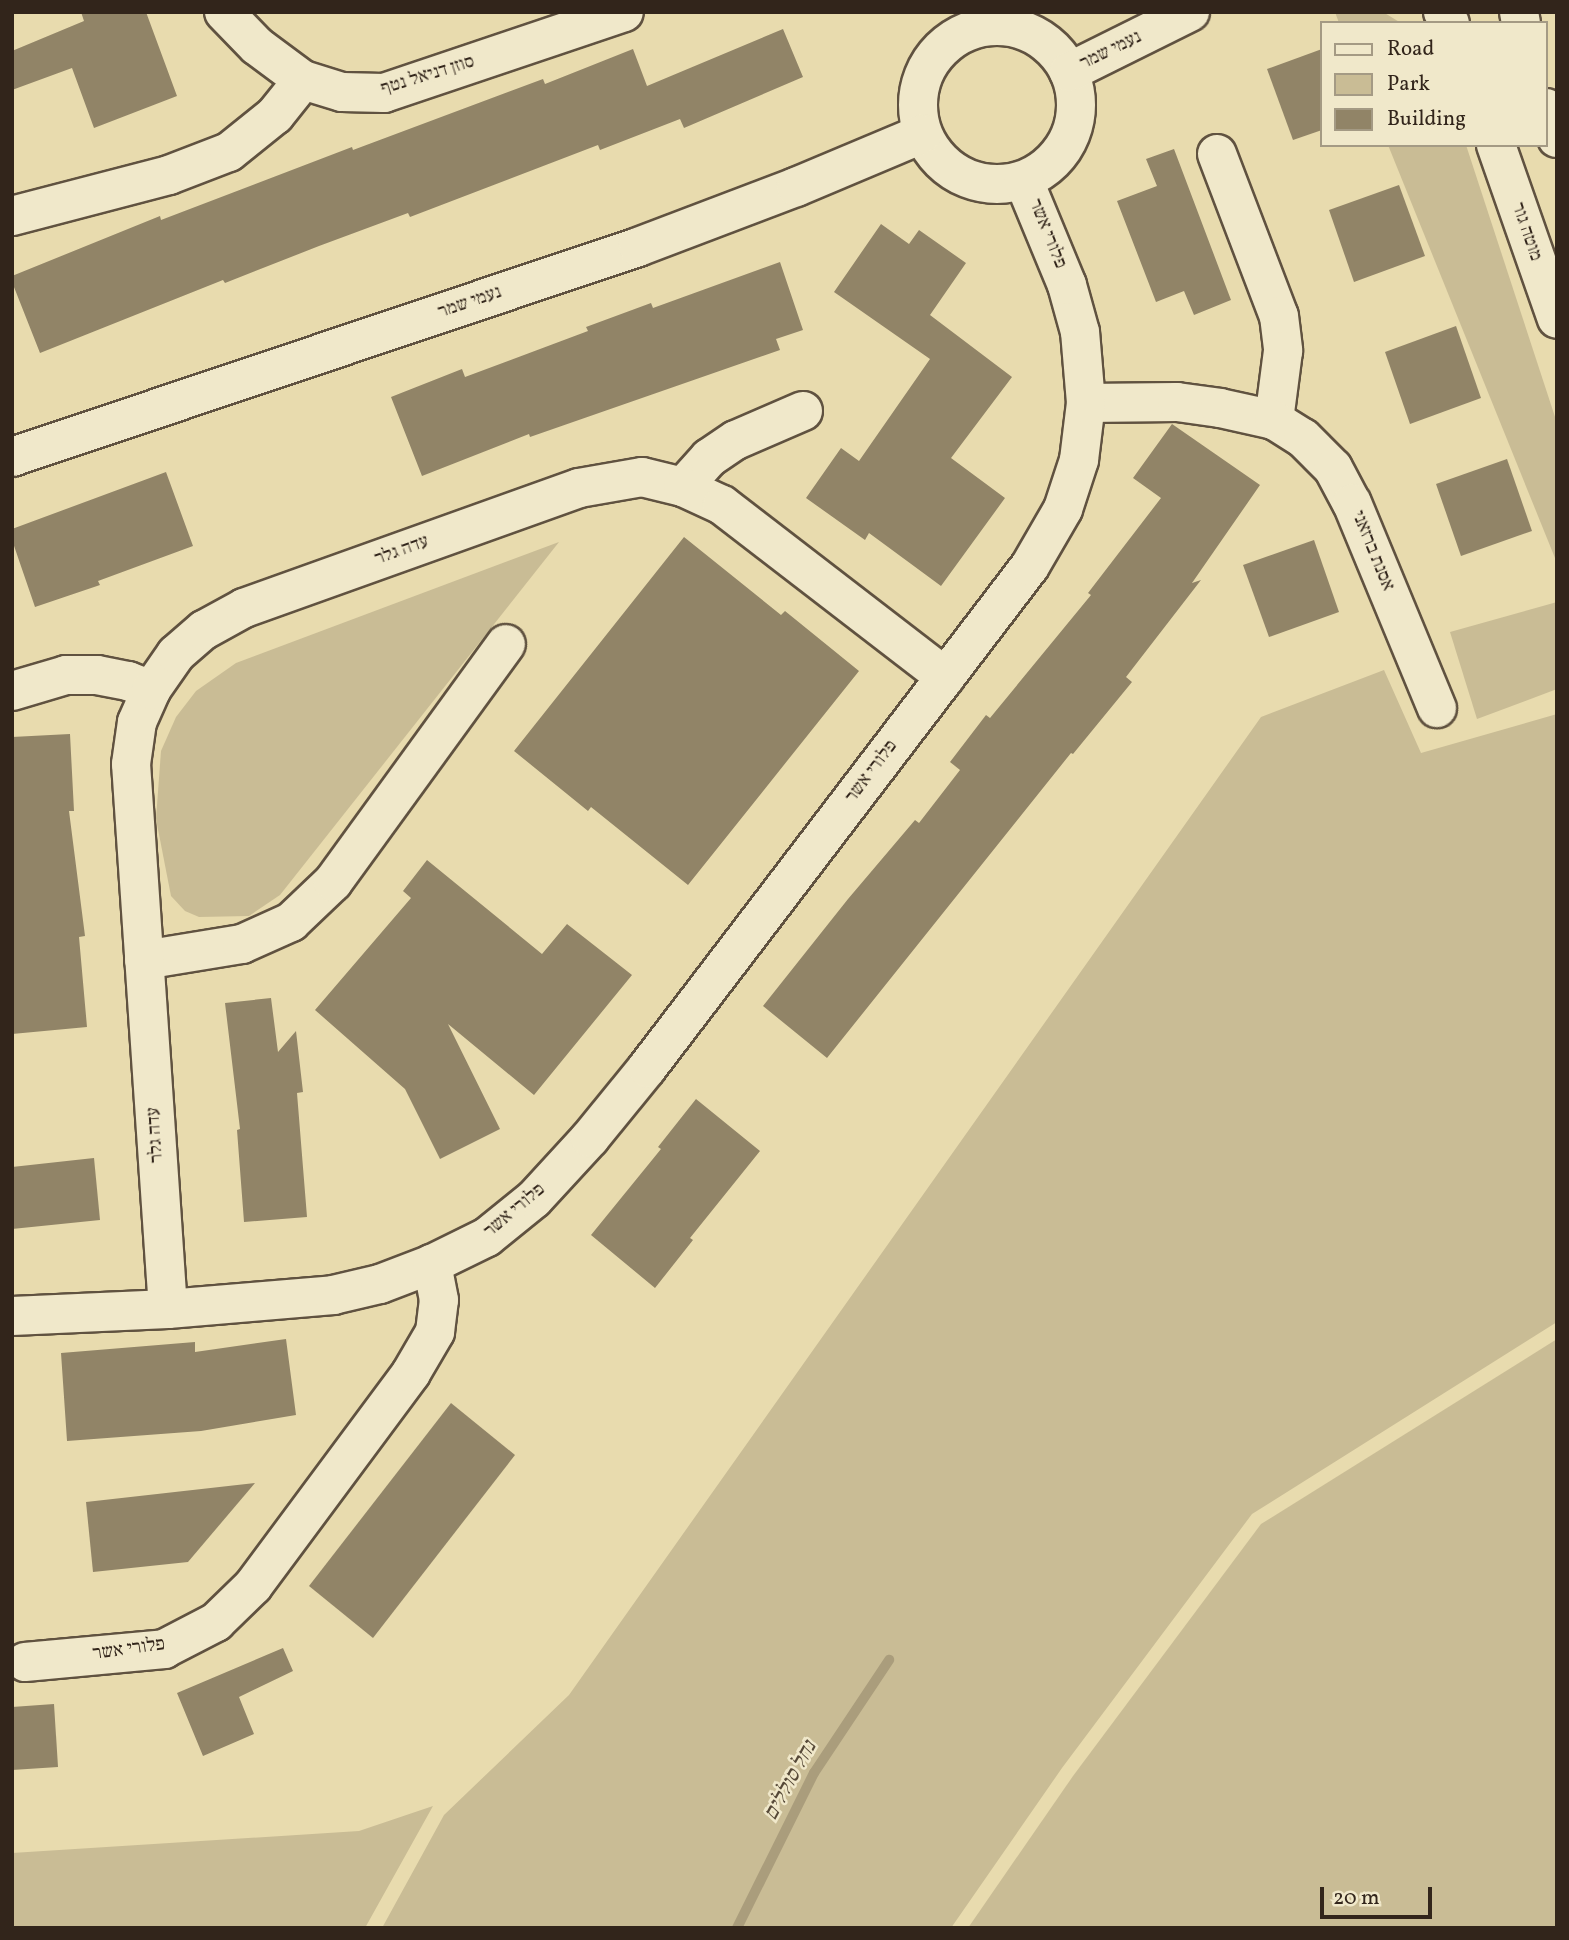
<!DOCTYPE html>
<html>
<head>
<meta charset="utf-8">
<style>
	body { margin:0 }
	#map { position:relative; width:1569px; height:1940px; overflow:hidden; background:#e8dbae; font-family:Vollkorn,"Frank Ruhl Libre",serif }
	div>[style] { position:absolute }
	.green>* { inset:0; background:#c9bc95 }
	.stream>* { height:10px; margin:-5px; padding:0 5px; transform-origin:5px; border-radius:5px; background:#aa9d7c }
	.building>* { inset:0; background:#918467 }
	.roads { filter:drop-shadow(2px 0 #605240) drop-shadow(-2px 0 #605240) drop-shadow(0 2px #605240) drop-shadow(0 -2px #605240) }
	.minor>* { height:38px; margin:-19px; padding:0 19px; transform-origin:19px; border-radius:19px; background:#f0e8ca }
	.minor>.ring { margin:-19px; padding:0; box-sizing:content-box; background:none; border:38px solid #f0e8ca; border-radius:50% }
	span { translate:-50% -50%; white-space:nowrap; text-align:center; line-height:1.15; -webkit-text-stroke:5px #f0e8ca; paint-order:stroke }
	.street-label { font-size:19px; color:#32251b }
	.water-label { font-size:21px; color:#564938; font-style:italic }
	.frame { position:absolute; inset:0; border:14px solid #32251b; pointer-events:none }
	.legend { position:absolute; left:1320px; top:21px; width:228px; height:126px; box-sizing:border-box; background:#f0e8ca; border:2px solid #a49a84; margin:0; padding:9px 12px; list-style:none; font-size:21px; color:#32251b }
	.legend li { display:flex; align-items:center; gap:14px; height:35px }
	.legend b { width:35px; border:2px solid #a49a84 }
	.scale { position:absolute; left:1320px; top:1887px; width:112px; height:32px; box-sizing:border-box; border:4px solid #32251b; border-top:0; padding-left:9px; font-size:21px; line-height:24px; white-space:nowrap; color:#32251b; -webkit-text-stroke:5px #f0e8ca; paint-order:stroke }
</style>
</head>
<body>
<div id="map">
	<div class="green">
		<div style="clip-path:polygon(1335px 12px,1383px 12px,1401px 23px,1339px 23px)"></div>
		<div style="clip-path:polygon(1388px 145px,1466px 145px,1557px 423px,1557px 563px)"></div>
		<div style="clip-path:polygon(559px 542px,280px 895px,249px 916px,199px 917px,185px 911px,171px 896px,156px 819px,161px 751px,176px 717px,196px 691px,236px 663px)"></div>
		<div style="clip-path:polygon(1557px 602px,1557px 689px,1477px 719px,1450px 632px)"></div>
		<div style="clip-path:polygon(1384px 670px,1421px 753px,1557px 714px,1557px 1322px,1252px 1514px,1062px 1768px,951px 1928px,382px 1928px,444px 1815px,569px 1695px,1261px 717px)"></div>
		<div style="clip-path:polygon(1557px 1339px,1557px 1928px,968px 1928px,1073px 1776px,1261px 1524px)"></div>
		<div style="clip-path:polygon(433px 1806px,365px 1928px,12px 1928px,12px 1853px,359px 1831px)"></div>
	</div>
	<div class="stream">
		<div style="left:737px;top:1928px;width:173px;rotate:-63.6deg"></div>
		<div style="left:814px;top:1773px;width:136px;rotate:-56.4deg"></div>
	</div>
	<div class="building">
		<div style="clip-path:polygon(81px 12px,146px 12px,177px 96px,94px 128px,72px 68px,12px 90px,12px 51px,84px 21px)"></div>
		<div style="clip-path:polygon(783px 29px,803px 77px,684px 128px,680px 119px,600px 150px,598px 145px,410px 217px,408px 213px,319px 246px,225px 283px,223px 280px,40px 353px,12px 282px,12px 276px,160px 216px,161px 220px,352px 147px,353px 150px,543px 79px,545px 84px,633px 49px,647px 86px)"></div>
		<div style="clip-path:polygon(1322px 49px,1322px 130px,1293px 140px,1267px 69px)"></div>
		<div style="clip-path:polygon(1174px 149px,1231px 300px,1194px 315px,1184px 291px,1156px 302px,1117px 201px,1157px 186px,1146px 159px)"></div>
		<div style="clip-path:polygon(1399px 185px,1425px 256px,1354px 282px,1329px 210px)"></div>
		<div style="clip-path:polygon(881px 224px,909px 244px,919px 230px,966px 263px,930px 315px,1012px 377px,951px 458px,1005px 498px,941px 586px,869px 533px,865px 540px,806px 498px,841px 448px,859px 461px,930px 359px,834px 292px)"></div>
		<div style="clip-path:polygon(780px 262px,803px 330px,776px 339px,780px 350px,530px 437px,529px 434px,422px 476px,391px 397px,462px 369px,465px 377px,588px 331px,586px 327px,651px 303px,653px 308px)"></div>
		<div style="clip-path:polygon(1456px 326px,1481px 398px,1410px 424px,1385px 352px)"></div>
		<div style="clip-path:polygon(1172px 424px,1260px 485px,1192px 583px,1201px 580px,1126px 677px,1132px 682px,1073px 754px,1071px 753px,827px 1058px,763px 1006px,848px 899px,915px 820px,919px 823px,960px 770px,950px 762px,986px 715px,990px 718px,1091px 595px,1088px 593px,1161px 498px,1133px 478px)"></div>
		<div style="clip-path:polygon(1507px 459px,1532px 531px,1461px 556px,1436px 484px)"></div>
		<div style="clip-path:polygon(166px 472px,193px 546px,98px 581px,100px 585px,35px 607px,12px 540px,12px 529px)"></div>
		<div style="clip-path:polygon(684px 537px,781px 615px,785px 611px,859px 671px,688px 885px,591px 807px,588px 811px,514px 751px)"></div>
		<div style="clip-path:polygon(1314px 540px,1339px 612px,1269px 637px,1243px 565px)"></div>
		<div style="clip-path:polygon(70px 734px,74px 811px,69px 811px,85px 936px,79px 937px,87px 1027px,12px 1034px,12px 737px)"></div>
		<div style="clip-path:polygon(427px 860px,542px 954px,567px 924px,632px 975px,534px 1095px,448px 1024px,500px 1129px,440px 1159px,405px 1089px,315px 1010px,411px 898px,403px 891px)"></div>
		<div style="clip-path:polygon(271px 998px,278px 1052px,296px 1031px,303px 1092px,297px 1093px,307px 1217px,244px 1222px,237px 1130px,240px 1129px,225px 1003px)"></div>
		<div style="clip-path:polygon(696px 1099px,760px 1151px,690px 1238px,693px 1240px,655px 1288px,591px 1235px,661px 1149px,658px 1147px)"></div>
		<div style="clip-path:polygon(94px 1158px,100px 1220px,12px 1229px,12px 1167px)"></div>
		<div style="clip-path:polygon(286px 1339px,296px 1415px,201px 1431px,67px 1441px,61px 1353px,195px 1342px,195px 1352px)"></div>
		<div style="clip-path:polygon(451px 1403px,515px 1455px,373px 1638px,309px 1586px)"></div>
		<div style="clip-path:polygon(255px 1483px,188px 1562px,93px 1572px,86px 1502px)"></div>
		<div style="clip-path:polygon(283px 1648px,293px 1671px,239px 1697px,254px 1734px,203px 1756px,177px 1693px)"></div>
		<div style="clip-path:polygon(54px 1704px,58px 1767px,12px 1770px,12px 1707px)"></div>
	</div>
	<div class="roads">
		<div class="minor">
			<div style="left:224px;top:12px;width:47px;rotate:45.9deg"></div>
			<div style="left:257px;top:46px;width:57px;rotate:36.5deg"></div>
			<div style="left:303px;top:80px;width:41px;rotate:17.1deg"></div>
			<div style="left:342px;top:92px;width:42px;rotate:1.4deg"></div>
			<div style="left:384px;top:93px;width:253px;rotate:-18.6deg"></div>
			<div style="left:1443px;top:12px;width:13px;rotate:58deg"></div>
			<div style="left:1519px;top:12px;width:11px;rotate:80deg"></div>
			<div class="ring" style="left:918px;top:26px;width:120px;height:120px"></div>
			<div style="left:1069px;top:72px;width:135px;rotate:-26.4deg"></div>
			<div style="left:1546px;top:108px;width:32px;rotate:70deg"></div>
			<div style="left:1496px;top:145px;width:184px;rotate:70.7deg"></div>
			<div style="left:1217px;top:154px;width:173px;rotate:69.1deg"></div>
			<div style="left:1279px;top:316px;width:35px;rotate:83deg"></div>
			<div style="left:1283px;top:351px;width:70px;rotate:97.4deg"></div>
			<div style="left:12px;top:216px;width:162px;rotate:-14.6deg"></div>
			<div style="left:169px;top:175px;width:64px;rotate:-21deg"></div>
			<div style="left:229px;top:152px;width:59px;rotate:-38.8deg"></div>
			<div style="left:275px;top:115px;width:45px;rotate:-51.3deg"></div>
			<div style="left:1086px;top:403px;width:91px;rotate:-0.6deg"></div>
			<div style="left:1177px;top:402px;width:43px;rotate:7.9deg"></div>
			<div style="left:1220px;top:408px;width:55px;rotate:12.5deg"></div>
			<div style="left:1274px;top:420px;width:34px;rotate:32deg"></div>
			<div style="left:1303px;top:438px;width:42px;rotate:45deg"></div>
			<div style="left:1333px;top:468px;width:40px;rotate:62deg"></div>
			<div style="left:1352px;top:503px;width:222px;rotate:67.5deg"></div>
			<div style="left:12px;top:457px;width:660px;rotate:-18.54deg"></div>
			<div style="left:638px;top:247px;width:169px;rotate:-20.8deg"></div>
			<div style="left:796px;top:187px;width:137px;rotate:-22.8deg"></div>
			<div style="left:683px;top:487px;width:39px;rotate:-48deg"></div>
			<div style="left:709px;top:458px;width:32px;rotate:-34deg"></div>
			<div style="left:736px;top:440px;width:73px;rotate:-23.4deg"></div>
			<div style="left:12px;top:691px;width:56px;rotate:-16.5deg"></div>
			<div style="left:66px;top:675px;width:31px"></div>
			<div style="left:97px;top:675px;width:32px;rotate:11deg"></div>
			<div style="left:128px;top:681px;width:25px;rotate:21deg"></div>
			<div style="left:144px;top:960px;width:99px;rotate:-9.3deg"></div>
			<div style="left:242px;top:944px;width:54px;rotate:-24.2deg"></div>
			<div style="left:291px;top:922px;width:58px;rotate:-43.6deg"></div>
			<div style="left:333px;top:882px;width:294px;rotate:-54deg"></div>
			<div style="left:168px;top:1309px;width:546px;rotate:-93.88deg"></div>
			<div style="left:131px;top:764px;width:42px;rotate:-81.9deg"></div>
			<div style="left:137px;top:722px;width:35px;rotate:-66deg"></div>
			<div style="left:151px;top:690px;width:44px;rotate:-55.2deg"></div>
			<div style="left:176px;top:654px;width:37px;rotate:-41deg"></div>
			<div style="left:204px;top:630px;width:46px;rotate:-28.8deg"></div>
			<div style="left:244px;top:608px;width:356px;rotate:-19.7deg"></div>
			<div style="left:579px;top:488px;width:64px;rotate:-9.9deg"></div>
			<div style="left:642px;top:477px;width:42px;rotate:13.7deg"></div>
			<div style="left:683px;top:487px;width:43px;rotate:24.8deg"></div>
			<div style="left:722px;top:505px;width:282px;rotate:37.6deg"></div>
			<div style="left:12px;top:1316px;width:156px;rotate:-2.6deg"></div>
			<div style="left:168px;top:1309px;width:166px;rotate:-4.8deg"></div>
			<div style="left:333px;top:1295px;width:48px;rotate:-13.2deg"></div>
			<div style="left:380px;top:1284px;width:56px;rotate:-21deg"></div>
			<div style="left:432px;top:1264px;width:61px;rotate:-26.1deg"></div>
			<div style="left:487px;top:1237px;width:60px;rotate:-39deg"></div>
			<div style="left:534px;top:1199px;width:83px;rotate:-47.4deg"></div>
			<div style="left:590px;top:1138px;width:90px;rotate:-50.8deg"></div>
			<div style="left:647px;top:1068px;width:631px;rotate:-52.66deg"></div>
			<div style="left:1030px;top:566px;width:66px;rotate:-59.9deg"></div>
			<div style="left:1063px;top:509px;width:52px;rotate:-71.9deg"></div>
			<div style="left:1079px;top:460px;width:57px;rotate:-83deg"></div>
			<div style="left:1086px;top:403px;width:71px;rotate:-94.8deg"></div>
			<div style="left:1080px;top:332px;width:49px;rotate:-105.5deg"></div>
			<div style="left:1067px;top:285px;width:113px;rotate:-112.5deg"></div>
			<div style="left:25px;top:1662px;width:140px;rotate:-5.3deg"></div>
			<div style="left:164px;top:1649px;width:59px;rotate:-27.4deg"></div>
			<div style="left:216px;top:1622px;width:52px;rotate:-44.2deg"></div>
			<div style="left:253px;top:1586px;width:265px;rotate:-53.4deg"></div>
			<div style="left:411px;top:1373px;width:48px;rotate:-59.7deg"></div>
			<div style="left:435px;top:1332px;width:32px;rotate:-83deg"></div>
			<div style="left:439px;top:1300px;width:37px;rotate:-101deg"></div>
		</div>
	</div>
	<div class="street-label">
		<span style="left:1111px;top:51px;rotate:-26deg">נעמי שמר</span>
		<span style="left:428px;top:76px;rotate:-17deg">סוזן דניאל נטף</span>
		<span style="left:1526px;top:232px;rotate:71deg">מוטה גור</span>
		<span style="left:1047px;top:234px;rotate:68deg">פלורי אשר</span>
		<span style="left:470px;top:303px;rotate:-19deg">נעמי שמר</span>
		<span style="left:402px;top:551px;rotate:-20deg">עדה גלר</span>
		<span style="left:1372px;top:551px;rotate:68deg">אסנת ברזאני</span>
		<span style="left:872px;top:772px;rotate:-53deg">פלורי אשר</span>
		<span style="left:156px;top:1135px;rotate:-94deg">עדה גלר</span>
		<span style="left:515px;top:1211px;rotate:-40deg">פלורי אשר</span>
		<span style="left:129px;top:1650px;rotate:-8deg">פלורי אשר</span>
	</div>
	<div class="water-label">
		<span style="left:791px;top:1781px;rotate:-61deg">נחל סוללים</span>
	</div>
	<div class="frame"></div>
	<ul class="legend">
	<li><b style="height:9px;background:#f0e8ca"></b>Road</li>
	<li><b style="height:19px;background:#c9bc95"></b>Park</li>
	<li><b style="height:19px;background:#918467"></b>Building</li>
	</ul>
	<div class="scale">20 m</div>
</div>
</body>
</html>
